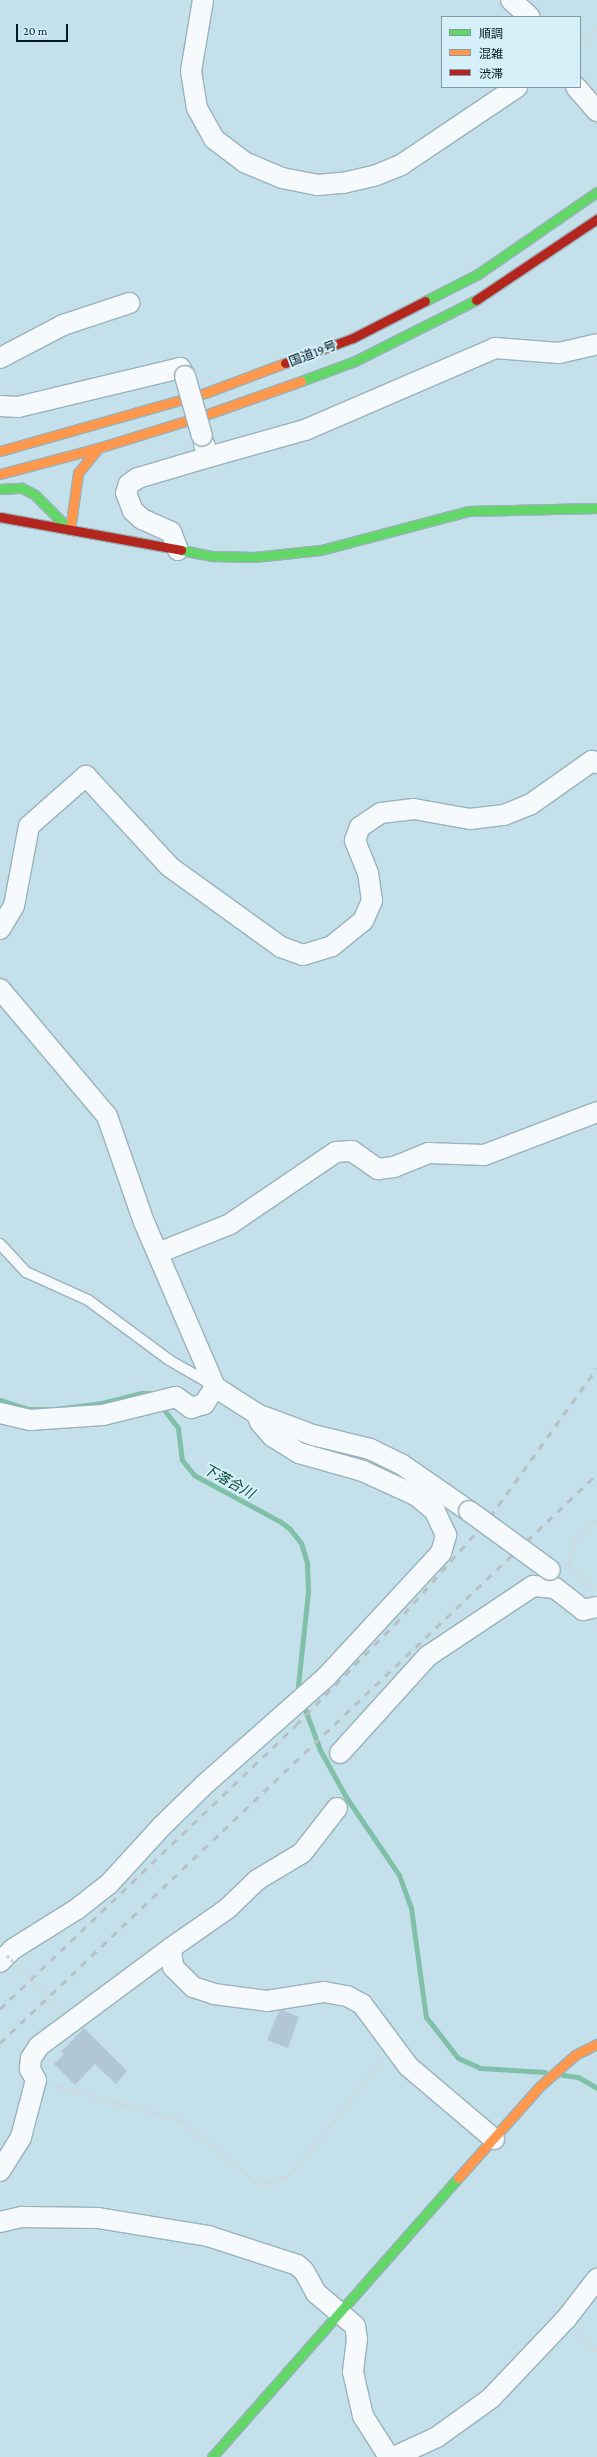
<!DOCTYPE html>
<html>
<head>
<meta charset="utf-8">
<style>
	body { margin:0 }
	#map { position:relative; width:597px; height:2457px; overflow:hidden; background:#c3e0eb; font-family:"Crimson Pro","Noto Sans JP",serif }
	div>[style] { position:absolute }
	.stream>* { height:5px; margin:-2.5px; padding:0 2.5px; transform-origin:2.5px; border-radius:2.5px; background:#80c0a9 }
	.building>* { inset:0; background:#b1c7d3 }
	.path>* { height:2.5px; margin-top:-1.25px; transform-origin:0; background:repeating-linear-gradient(90deg,#cfd8dc 0 4px,transparent 0 6px) }
	.roads { filter:drop-shadow(1px 0 #99b2bb) drop-shadow(-1px 0 #99b2bb) drop-shadow(0 1px #99b2bb) drop-shadow(0 -1px #99b2bb) }
	.lane>* { height:10px; margin:-5px; padding:0 5px; transform-origin:5px; border-radius:5px; background:#f6fafc }
	.street>* { height:20px; margin:-10px; padding:0 10px; transform-origin:10px; border-radius:10px; background:#f6fafc }
	.fast>* { height:9px; margin:-4.5px; padding:0 4.5px; transform-origin:4.5px; border-radius:4.5px; background:#63d668 }
	.slow>* { height:9px; margin:-4.5px; padding:0 4.5px; transform-origin:4.5px; border-radius:4.5px; background:#ff974d }
	.jam>* { height:9px; margin:-4.5px; padding:0 4.5px; transform-origin:4.5px; border-radius:4.5px; background:#b3261e }
	.rail>* { height:3px; margin-top:-1.5px; transform-origin:0; background:repeating-linear-gradient(90deg,#b7c0c3 0 7px,transparent 0 14px) }
	.path-bridge>* { height:2.5px; margin-top:-1.25px; transform-origin:0; background:repeating-linear-gradient(90deg,#cfd8dc 0 4px,transparent 0 6px) }
	.bridges { filter:drop-shadow(1px 0 #99b2bb) drop-shadow(-1px 0 #99b2bb) drop-shadow(0 1px #99b2bb) drop-shadow(0 -1px #99b2bb) }
	.street-bridge>* { height:20px; margin:-10px; padding:0 10px; transform-origin:10px; border-radius:10px; background:#f6fafc }
	span { translate:-50% -50%; white-space:nowrap; text-align:center; line-height:1.15; -webkit-text-stroke:4px #d6f0fa; paint-order:stroke }
	.street-label { font-size:13px; color:#011c25 }
	.water-label { font-size:14px; color:#054931; font-style:italic }
	.legend { position:absolute; left:441px; top:16px; width:140px; height:72px; box-sizing:border-box; background:#d6f0fa; border:1px solid #819ba5; margin:0; padding:5px 7px; list-style:none; font-size:12px; color:#011c25 }
	.legend li { display:flex; align-items:center; gap:8px; height:20px }
	.legend b { width:20px; border:1px solid #819ba5 }
	.scale { position:absolute; left:16px; top:24px; width:52px; height:18px; box-sizing:border-box; border:2px solid #011c25; border-top:0; padding-left:5px; font-size:12px; line-height:14px; white-space:nowrap; color:#011c25; -webkit-text-stroke:3px #d6f0fa; paint-order:stroke }
</style>
</head>
<body>
<div id="map">
	<div class="stream">
		<div style="left:0;top:1400px;width:29px;rotate:18deg"></div>
		<div style="left:28px;top:1409px;width:27px"></div>
		<div style="left:55px;top:1409px;width:47px;rotate:-7.3deg"></div>
		<div style="left:102px;top:1403px;width:40px;rotate:-14.4deg"></div>
		<div style="left:141px;top:1393px;width:11px"></div>
		<div style="left:152px;top:1393px;width:4px;rotate:63deg"></div>
		<div style="left:161px;top:1406px;width:28px;rotate:52deg"></div>
		<div style="left:178px;top:1428px;width:32px;rotate:83deg"></div>
		<div style="left:182px;top:1460px;width:19px;rotate:51deg"></div>
		<div style="left:194px;top:1475px;width:99px;rotate:28.4deg"></div>
		<div style="left:281px;top:1522px;width:11px;rotate:38deg"></div>
		<div style="left:290px;top:1529px;width:18px;rotate:52deg"></div>
		<div style="left:301px;top:1543px;width:21px;rotate:73deg"></div>
		<div style="left:307px;top:1563px;width:29px;rotate:88deg"></div>
		<div style="left:308px;top:1592px;width:95px;rotate:96.1deg"></div>
		<div style="left:298px;top:1686px;width:8px;rotate:76deg"></div>
		<div style="left:303px;top:1704px;width:49px;rotate:69.7deg"></div>
		<div style="left:320px;top:1750px;width:54px;rotate:61deg"></div>
		<div style="left:346px;top:1797px;width:94px;rotate:55.8deg"></div>
		<div style="left:399px;top:1875px;width:35px;rotate:70deg"></div>
		<div style="left:411px;top:1908px;width:110px;rotate:82.2deg"></div>
		<div style="left:426px;top:2017px;width:52px;rotate:52deg"></div>
		<div style="left:458px;top:2058px;width:24px;rotate:24deg"></div>
		<div style="left:480px;top:2068px;width:65px;rotate:3.5deg"></div>
		<div style="left:563px;top:2075px;width:15px;rotate:8deg"></div>
		<div style="left:578px;top:2077px;width:22px;rotate:30deg"></div>
	</div>
	<div class="building">
		<div style="clip-path:polygon(282px 2010px,299px 2017px,288px 2048px,267px 2040px,279px 2011px)"></div>
		<div style="clip-path:polygon(84px 2028px,127px 2071px,116px 2084px,95px 2064px,75px 2085px,54px 2064px,64px 2054px,61px 2052px)"></div>
	</div>
	<div class="path">
		<div style="left:580px;top:37px;width:8px;rotate:23deg"></div>
		<div style="left:587px;top:40px;width:14px;rotate:-45deg"></div>
		<div style="left:594px;top:1589px;width:35px;rotate:-136deg"></div>
		<div style="left:569px;top:1565px;width:21px;rotate:-79deg"></div>
		<div style="left:573px;top:1544px;width:35px;rotate:-47deg"></div>
		<div style="left:54px;top:2085px;width:130px;rotate:15.6deg"></div>
		<div style="left:179px;top:2120px;width:101px;rotate:38.6deg"></div>
		<div style="left:258px;top:2183px;width:10px"></div>
		<div style="left:268px;top:2183px;width:17px;rotate:-17deg"></div>
		<div style="left:284px;top:2178px;width:25px;rotate:-43deg"></div>
		<div style="left:302px;top:2161px;width:129px;rotate:-51.6deg"></div>
		<div style="left:578px;top:2332px;width:27px;rotate:45deg"></div>
	</div>
	<div class="roads">
		<div class="lane">
			<div style="left:0;top:1244px;width:38px;rotate:47deg"></div>
			<div style="left:26px;top:1272px;width:68px;rotate:24.3deg"></div>
			<div style="left:88px;top:1300px;width:101px;rotate:36.5deg"></div>
			<div style="left:169px;top:1360px;width:48px;rotate:29.7deg"></div>
		</div>
		<div class="street">
			<div style="left:203px;top:0;width:72px;rotate:99.6deg"></div>
			<div style="left:191px;top:71px;width:37px;rotate:81deg"></div>
			<div style="left:197px;top:108px;width:35px;rotate:61deg"></div>
			<div style="left:214px;top:139px;width:38px;rotate:37deg"></div>
			<div style="left:244px;top:162px;width:41px;rotate:22.8deg"></div>
			<div style="left:282px;top:178px;width:37px;rotate:11deg"></div>
			<div style="left:318px;top:185px;width:25px;rotate:-5deg"></div>
			<div style="left:343px;top:183px;width:32px;rotate:-13deg"></div>
			<div style="left:374px;top:176px;width:29px;rotate:-22deg"></div>
			<div style="left:401px;top:165px;width:140px;rotate:-33.9deg"></div>
			<div style="left:511px;top:0;width:25px;rotate:42deg"></div>
			<div style="left:576px;top:87px;width:32px;rotate:49deg"></div>
			<div style="left:0;top:358px;width:71px;rotate:-27.6deg"></div>
			<div style="left:63px;top:325px;width:70px;rotate:-18.4deg"></div>
			<div style="left:0;top:406px;width:18px;rotate:3deg"></div>
			<div style="left:18px;top:407px;width:167px;rotate:-13.5deg"></div>
			<div style="left:180px;top:368px;width:9px;rotate:58deg"></div>
			<div style="left:209px;top:457px;width:100px;rotate:-15.7deg"></div>
			<div style="left:305px;top:430px;width:207px;rotate:-23.3deg"></div>
			<div style="left:495px;top:348px;width:64px;rotate:4.5deg"></div>
			<div style="left:559px;top:353px;width:39px;rotate:-13deg"></div>
			<div style="left:178px;top:550px;width:19px;rotate:-111deg"></div>
			<div style="left:171px;top:532px;width:32px;rotate:-156deg"></div>
			<div style="left:142px;top:519px;width:12px;rotate:-138deg"></div>
			<div style="left:133px;top:511px;width:19px;rotate:-111deg"></div>
			<div style="left:126px;top:493px;width:9px;rotate:-72deg"></div>
			<div style="left:129px;top:484px;width:11px;rotate:-34deg"></div>
			<div style="left:138px;top:478px;width:74px;rotate:-16.5deg"></div>
			<div style="left:209px;top:457px;width:14px;rotate:-111deg"></div>
			<div style="left:0;top:929px;width:27px;rotate:-59deg"></div>
			<div style="left:14px;top:906px;width:81px;rotate:-79.4deg"></div>
			<div style="left:29px;top:826px;width:76px;rotate:-41.3deg"></div>
			<div style="left:86px;top:776px;width:124px;rotate:47.3deg"></div>
			<div style="left:170px;top:867px;width:137px;rotate:35.8deg"></div>
			<div style="left:281px;top:947px;width:23px;rotate:20deg"></div>
			<div style="left:303px;top:955px;width:30px;rotate:-17deg"></div>
			<div style="left:332px;top:946px;width:40px;rotate:-39deg"></div>
			<div style="left:363px;top:921px;width:22px;rotate:-66deg"></div>
			<div style="left:372px;top:901px;width:28px;rotate:-98deg"></div>
			<div style="left:368px;top:873px;width:35px;rotate:-112deg"></div>
			<div style="left:355px;top:840px;width:14px;rotate:-69deg"></div>
			<div style="left:360px;top:827px;width:25px;rotate:-34deg"></div>
			<div style="left:381px;top:813px;width:33px;rotate:-7deg"></div>
			<div style="left:414px;top:809px;width:57px;rotate:10.1deg"></div>
			<div style="left:470px;top:819px;width:34px;rotate:-7deg"></div>
			<div style="left:504px;top:815px;width:29px;rotate:-22deg"></div>
			<div style="left:531px;top:804px;width:75px;rotate:-35.2deg"></div>
			<div style="left:592px;top:761px;width:5px;rotate:22deg"></div>
			<div style="left:0;top:989px;width:166px;rotate:49.9deg"></div>
			<div style="left:107px;top:1116px;width:112px;rotate:70.8deg"></div>
			<div style="left:144px;top:1222px;width:180px;rotate:66.7deg"></div>
			<div style="left:215px;top:1387px;width:50px;rotate:32.7deg"></div>
			<div style="left:257px;top:1414px;width:60px;rotate:20.6deg"></div>
			<div style="left:313px;top:1435px;width:59px;rotate:13.8deg"></div>
			<div style="left:370px;top:1449px;width:34px;rotate:26deg"></div>
			<div style="left:401px;top:1464px;width:83px;rotate:34.7deg"></div>
			<div style="left:158px;top:1253px;width:78px;rotate:-21.9deg"></div>
			<div style="left:230px;top:1224px;width:128px;rotate:-34.2deg"></div>
			<div style="left:336px;top:1152px;width:16px;rotate:-4deg"></div>
			<div style="left:352px;top:1151px;width:32px;rotate:35deg"></div>
			<div style="left:378px;top:1169px;width:16px;rotate:-7deg"></div>
			<div style="left:394px;top:1167px;width:37px;rotate:-22deg"></div>
			<div style="left:428px;top:1153px;width:56px;rotate:2deg"></div>
			<div style="left:484px;top:1155px;width:121px;rotate:-20.8deg"></div>
			<div style="left:0;top:1413px;width:31px;rotate:13deg"></div>
			<div style="left:30px;top:1420px;width:73px;rotate:-3.9deg"></div>
			<div style="left:103px;top:1415px;width:75px;rotate:-13.9deg"></div>
			<div style="left:176px;top:1397px;width:19px;rotate:36deg"></div>
			<div style="left:191px;top:1408px;width:14px;rotate:-17deg"></div>
			<div style="left:204px;top:1404px;width:20px;rotate:-57deg"></div>
			<div style="left:340px;top:1753px;width:131px;rotate:-47.8deg"></div>
			<div style="left:428px;top:1656px;width:126px;rotate:-33.7deg"></div>
			<div style="left:533px;top:1586px;width:22px;rotate:5deg"></div>
			<div style="left:555px;top:1588px;width:36px;rotate:38deg"></div>
			<div style="left:583px;top:1610px;width:14px;rotate:-12deg"></div>
			<div style="left:171px;top:1948px;width:68px;rotate:-34.9deg"></div>
			<div style="left:227px;top:1909px;width:42px;rotate:-44deg"></div>
			<div style="left:257px;top:1880px;width:52px;rotate:-31deg"></div>
			<div style="left:302px;top:1853px;width:57px;rotate:-52.1deg"></div>
			<div style="left:0;top:1962px;width:18px;rotate:-45deg"></div>
			<div style="left:13px;top:1949px;width:75px;rotate:-32deg"></div>
			<div style="left:77px;top:1909px;width:39px;rotate:-38deg"></div>
			<div style="left:108px;top:1885px;width:79px;rotate:-47.6deg"></div>
			<div style="left:161px;top:1827px;width:60px;rotate:-44.3deg"></div>
			<div style="left:204px;top:1785px;width:163px;rotate:-41.5deg"></div>
			<div style="left:326px;top:1677px;width:169px;rotate:-47.2deg"></div>
			<div style="left:441px;top:1553px;width:19px;rotate:-74deg"></div>
			<div style="left:446px;top:1535px;width:26px;rotate:-115deg"></div>
			<div style="left:435px;top:1511px;width:23px;rotate:-140deg"></div>
			<div style="left:417px;top:1496px;width:60px;rotate:-155.2deg"></div>
			<div style="left:363px;top:1471px;width:66px;rotate:-164.3deg"></div>
			<div style="left:299px;top:1453px;width:31px;rotate:-148deg"></div>
			<div style="left:273px;top:1437px;width:20px;rotate:-131deg"></div>
			<div style="left:260px;top:1422px;width:9px;rotate:-111deg"></div>
			<div style="left:0;top:2171px;width:40px;rotate:-58deg"></div>
			<div style="left:21px;top:2137px;width:59px;rotate:-75.3deg"></div>
			<div style="left:36px;top:2080px;width:13px;rotate:-119deg"></div>
			<div style="left:30px;top:2069px;width:11px;rotate:-85deg"></div>
			<div style="left:31px;top:2058px;width:14px;rotate:-56deg"></div>
			<div style="left:39px;top:2046px;width:164px;rotate:-36.6deg"></div>
			<div style="left:171px;top:1948px;width:19px;rotate:84deg"></div>
			<div style="left:173px;top:1967px;width:28px;rotate:45deg"></div>
			<div style="left:193px;top:1987px;width:22px;rotate:18deg"></div>
			<div style="left:214px;top:1994px;width:53px;rotate:7.5deg"></div>
			<div style="left:267px;top:2001px;width:58px;rotate:-9deg"></div>
			<div style="left:324px;top:1992px;width:23px;rotate:10deg"></div>
			<div style="left:347px;top:1996px;width:17px;rotate:28deg"></div>
			<div style="left:362px;top:2004px;width:77px;rotate:53.4deg"></div>
			<div style="left:408px;top:2066px;width:113px;rotate:40.3deg"></div>
			<div style="left:0;top:2222px;width:23px;rotate:-13deg"></div>
			<div style="left:22px;top:2217px;width:76px;rotate:0.8deg"></div>
			<div style="left:98px;top:2218px;width:111px;rotate:9.3deg"></div>
			<div style="left:208px;top:2236px;width:94px;rotate:18deg"></div>
			<div style="left:297px;top:2265px;width:9px;rotate:41deg"></div>
			<div style="left:304px;top:2271px;width:25px;rotate:61deg"></div>
			<div style="left:316px;top:2293px;width:51px;rotate:40.2deg"></div>
			<div style="left:355px;top:2326px;width:13px;rotate:81deg"></div>
			<div style="left:357px;top:2339px;width:33px;rotate:97deg"></div>
			<div style="left:353px;top:2372px;width:45px;rotate:77.2deg"></div>
			<div style="left:363px;top:2416px;width:49px;rotate:57.6deg"></div>
			<div style="left:394px;top:2457px;width:47px;rotate:-24.9deg"></div>
			<div style="left:437px;top:2437px;width:67px;rotate:-35.8deg"></div>
			<div style="left:491px;top:2398px;width:109px;rotate:-46.5deg"></div>
			<div style="left:566px;top:2319px;width:51px;rotate:-52.2deg"></div>
		</div>
		<div class="fast">
			<div style="left:425px;top:301px;width:59px;rotate:-27deg"></div>
			<div style="left:478px;top:274px;width:145px;rotate:-34.6deg"></div>
			<div style="left:301px;top:381px;width:58px;rotate:-20.3deg"></div>
			<div style="left:355px;top:361px;width:136px;rotate:-26.8deg"></div>
			<div style="left:0;top:489px;width:22px;rotate:-3deg"></div>
			<div style="left:22px;top:488px;width:13px;rotate:27deg"></div>
			<div style="left:34px;top:494px;width:51px;rotate:45deg"></div>
			<div style="left:181px;top:550px;width:33px;rotate:11deg"></div>
			<div style="left:213px;top:556px;width:41px;rotate:1.4deg"></div>
			<div style="left:254px;top:557px;width:67px;rotate:-6deg"></div>
			<div style="left:321px;top:550px;width:153px;rotate:-14.8deg"></div>
			<div style="left:469px;top:511px;width:128px;rotate:-1.3deg"></div>
			<div style="left:212px;top:2457px;width:372px;rotate:-48.6deg"></div>
		</div>
		<div class="slow">
			<div style="left:0;top:451px;width:213px;rotate:-15.8deg"></div>
			<div style="left:205px;top:393px;width:85px;rotate:-20.6deg"></div>
			<div style="left:0;top:474px;width:101px;rotate:-14.9deg"></div>
			<div style="left:98px;top:448px;width:112px;rotate:-17.1deg"></div>
			<div style="left:205px;top:415px;width:102px;rotate:-19.5deg"></div>
			<div style="left:70px;top:530px;width:58px;rotate:-82deg"></div>
			<div style="left:78px;top:473px;width:32px;rotate:-51deg"></div>
			<div style="left:458px;top:2178px;width:122px;rotate:-48.3deg"></div>
			<div style="left:539px;top:2087px;width:48px;rotate:-41.6deg"></div>
			<div style="left:575px;top:2055px;width:25px;rotate:-27deg"></div>
		</div>
		<div class="jam">
			<div style="left:476px;top:300px;width:146px;rotate:-33.8deg"></div>
			<div style="left:285px;top:363px;width:72px;rotate:-20.2deg"></div>
			<div style="left:353px;top:338px;width:81px;rotate:-27.2deg"></div>
			<div style="left:0;top:517px;width:184px;rotate:10.3deg"></div>
		</div>
	</div>
	<div class="rail">
		<div style="left:0;top:2009px;width:410px;rotate:-43.8deg"></div>
		<div style="left:296px;top:1725px;width:141px;rotate:-45.6deg"></div>
		<div style="left:395px;top:1624px;width:143px;rotate:-48.4deg"></div>
		<div style="left:490px;top:1517px;width:183px;rotate:-54.3deg"></div>
		<div style="left:0;top:2043px;width:825px;rotate:-43.62deg"></div>
	</div>
	<div class="path-bridge">
		<div style="left:7px;top:1955px;width:81px;rotate:46deg"></div>
	</div>
	<div class="bridges">
		<div class="street-bridge">
			<div style="left:185px;top:376px;width:62px;rotate:74.2deg"></div>
			<div style="left:469px;top:1511px;width:100px;rotate:36.1deg"></div>
		</div>
	</div>
	<div class="street-label">
		<span style="left:313px;top:354px;rotate:-21deg">国道19号</span>
	</div>
	<div class="water-label">
		<span style="left:229px;top:1481px;rotate:29deg">下落合川</span>
	</div>
	<ul class="legend">
	<li><b style="height:5px;background:#63d668"></b>順調</li>
	<li><b style="height:5px;background:#ff974d"></b>混雑</li>
	<li><b style="height:5px;background:#b3261e"></b>渋滞</li>
	</ul>
	<div class="scale">20 m</div>
</div>
</body>
</html>
